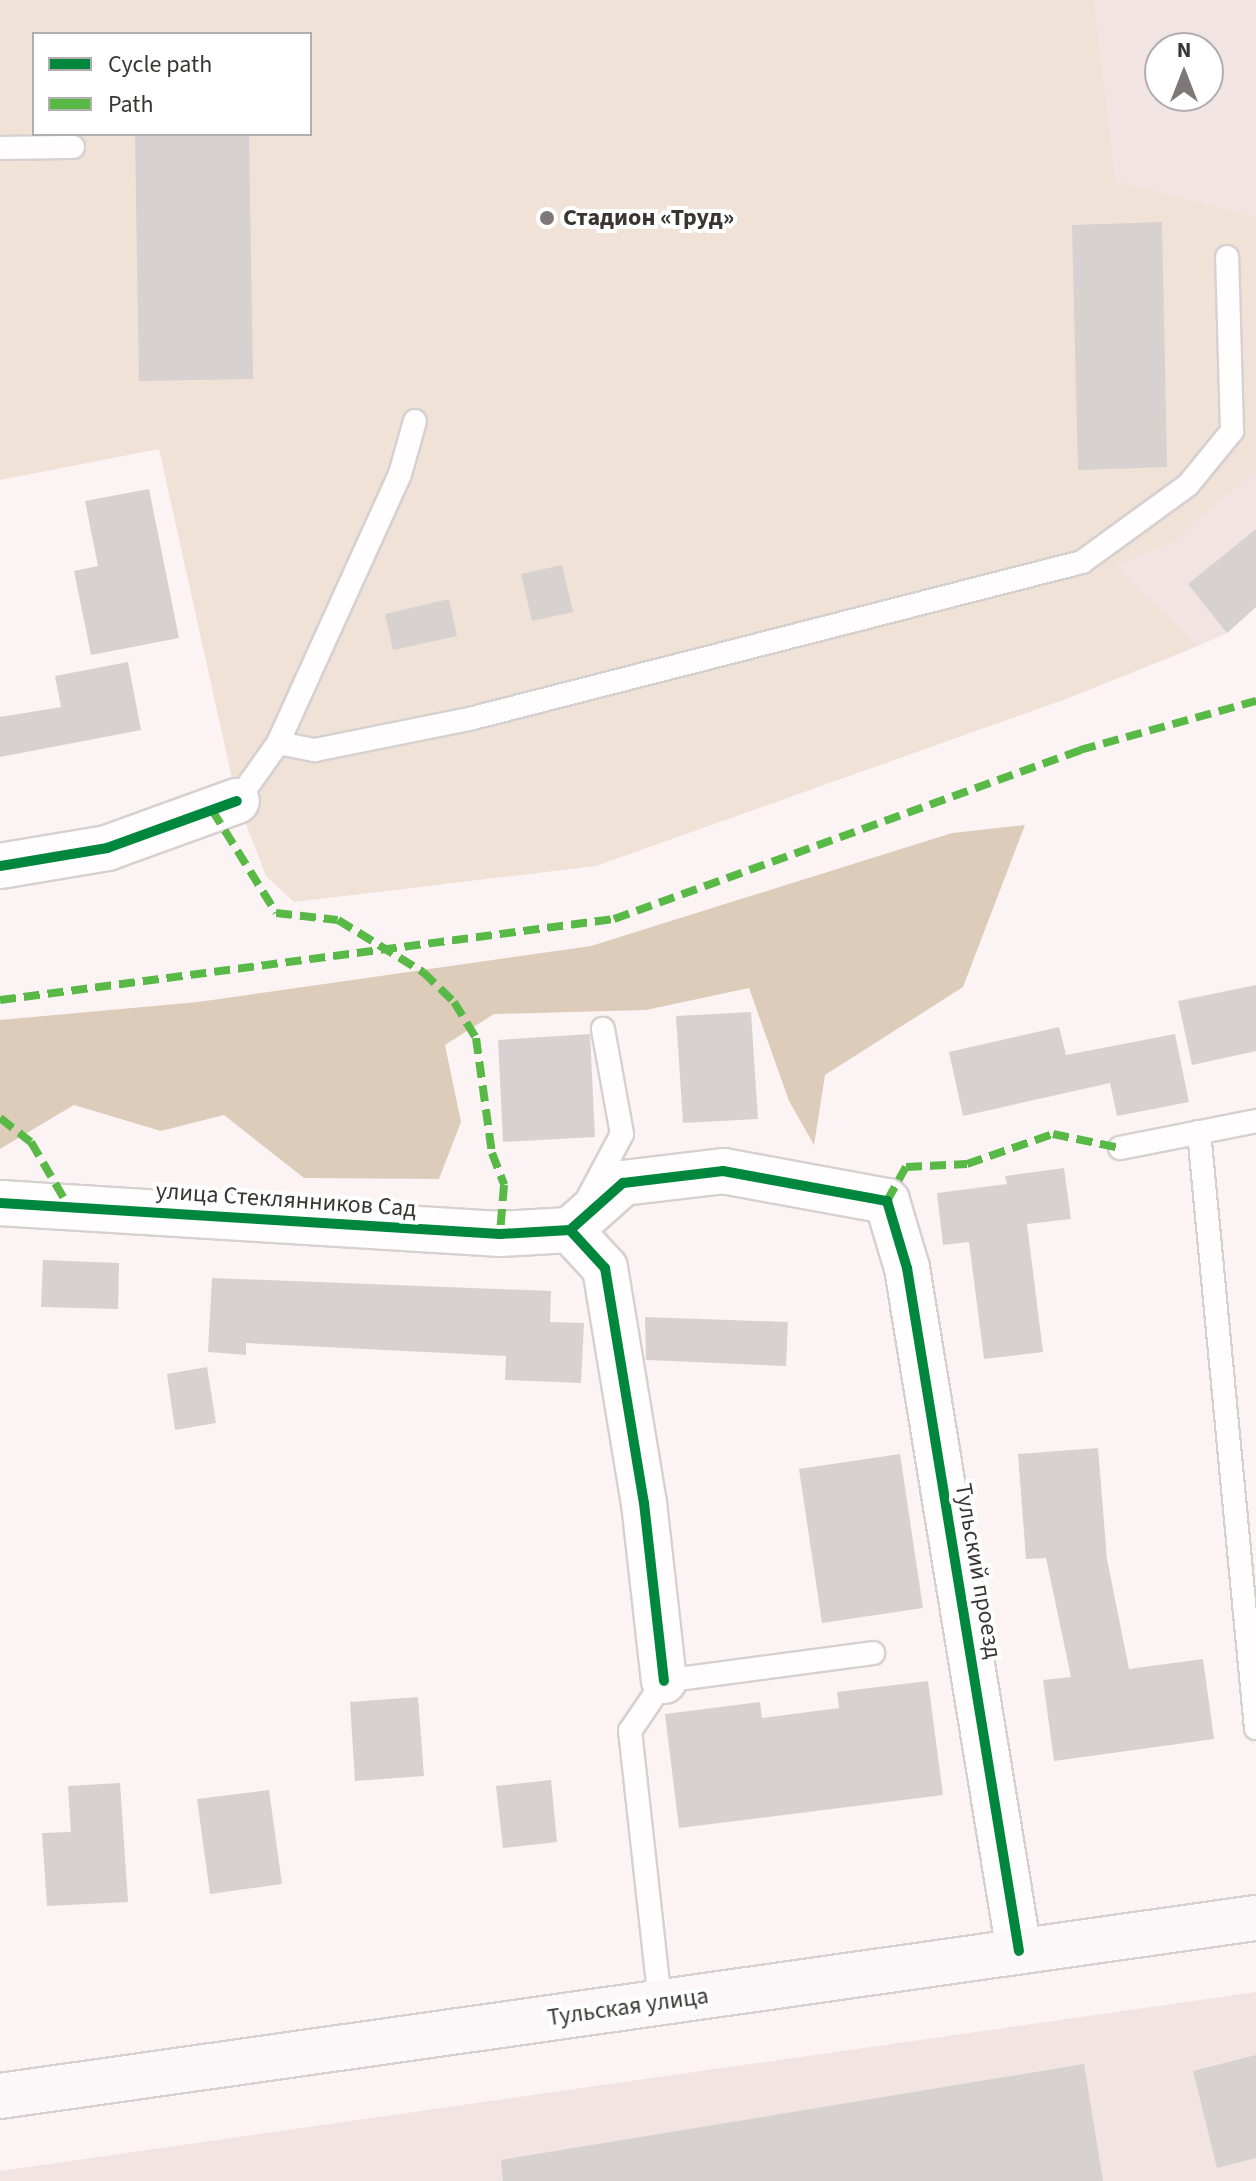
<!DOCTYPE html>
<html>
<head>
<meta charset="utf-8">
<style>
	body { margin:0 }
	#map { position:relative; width:1256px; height:2181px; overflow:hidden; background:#fcf4f4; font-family:"Source Sans 3",sans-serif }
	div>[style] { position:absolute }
	.built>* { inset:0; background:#f3e4e4 }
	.green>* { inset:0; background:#f0e2d7 }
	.forest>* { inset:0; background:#deccbb }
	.building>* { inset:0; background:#d7d1d0 }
	.roads { filter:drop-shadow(2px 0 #d6d1d1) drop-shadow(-2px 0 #d6d1d1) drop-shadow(0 2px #d6d1d1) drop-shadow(0 -2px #d6d1d1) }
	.service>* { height:22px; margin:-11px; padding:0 11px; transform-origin:11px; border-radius:11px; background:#fffdfd }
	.minor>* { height:44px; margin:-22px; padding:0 22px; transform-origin:22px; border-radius:22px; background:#fffdfd }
	.secondary>* { height:44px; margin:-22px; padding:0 22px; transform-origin:22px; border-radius:22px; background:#fcf8f9 }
	.quiet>* { height:8px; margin-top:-4px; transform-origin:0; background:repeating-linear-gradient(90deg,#58b947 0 16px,transparent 0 24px) }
	.cycleway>* { height:10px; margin:-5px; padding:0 5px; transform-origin:5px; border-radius:5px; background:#00873e }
	.dots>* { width:22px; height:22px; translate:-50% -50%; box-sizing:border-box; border:4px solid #fff; border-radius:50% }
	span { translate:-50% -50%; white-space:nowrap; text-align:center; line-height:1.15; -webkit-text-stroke:8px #fff; paint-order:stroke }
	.poi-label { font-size:24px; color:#3a3535; font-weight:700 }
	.left { translate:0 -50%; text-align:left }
	.street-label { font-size:24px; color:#3a3535 }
	.legend { position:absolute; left:32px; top:32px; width:280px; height:104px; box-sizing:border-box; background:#fff; border:2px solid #b0aeae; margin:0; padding:10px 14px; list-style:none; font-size:24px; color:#3a3535 }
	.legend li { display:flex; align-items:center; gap:16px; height:40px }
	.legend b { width:40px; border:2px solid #b0aeae }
	.north { position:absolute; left:1144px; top:32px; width:80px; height:80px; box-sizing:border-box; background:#fff; border:2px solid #b0aeae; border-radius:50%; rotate:0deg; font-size:22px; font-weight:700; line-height:32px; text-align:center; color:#3a3535 }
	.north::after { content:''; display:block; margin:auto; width:28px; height:36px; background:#7e7878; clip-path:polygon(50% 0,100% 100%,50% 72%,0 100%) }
</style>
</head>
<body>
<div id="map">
	<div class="built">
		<div style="clip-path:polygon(evenodd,1094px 0,1256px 0,1256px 217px,1116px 181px,1094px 0,1160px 48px,1208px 48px,1208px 96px,1160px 96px,1160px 48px)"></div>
		<div style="clip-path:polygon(1256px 470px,1256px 607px,1227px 633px,1198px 646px,1116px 566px,1173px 542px)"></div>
		<div style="clip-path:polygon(1256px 1992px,1256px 2181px,0 2181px,0 2171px)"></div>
	</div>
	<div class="green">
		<div style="clip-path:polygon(evenodd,0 0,1094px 0,1116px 181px,1256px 217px,1256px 470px,1173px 542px,1116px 566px,1198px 646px,1066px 699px,596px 866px,294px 902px,266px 876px,237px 801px,159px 449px,0 480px,0 0,34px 34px,310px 34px,310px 134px,34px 134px,34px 34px)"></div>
	</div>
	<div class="forest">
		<div style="clip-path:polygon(1025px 825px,963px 987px,825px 1075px,814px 1145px,789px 1101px,749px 988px,646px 1010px,494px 1014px,445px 1045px,461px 1122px,439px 1179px,304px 1178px,224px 1115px,161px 1131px,74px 1105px,0 1149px,0 1020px,198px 1002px,591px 946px,952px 833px)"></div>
	</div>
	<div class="building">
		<div style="clip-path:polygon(135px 134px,249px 134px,253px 379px,139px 381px)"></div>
		<div style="clip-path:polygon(1162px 222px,1167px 467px,1078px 470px,1072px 225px)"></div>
		<div style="clip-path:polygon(149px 489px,179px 638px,91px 655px,74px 571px,98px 566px,85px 501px)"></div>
		<div style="clip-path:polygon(1256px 529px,1256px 607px,1227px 633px,1188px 584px)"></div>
		<div style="clip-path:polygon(562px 565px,573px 612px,532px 621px,521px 574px)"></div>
		<div style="clip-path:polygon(449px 599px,457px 636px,393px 650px,385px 614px)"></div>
		<div style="clip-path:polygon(128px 662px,141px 730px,0 757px,0 717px,61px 707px,55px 676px)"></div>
		<div style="clip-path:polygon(1256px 985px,1256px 1051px,1192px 1065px,1178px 1001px)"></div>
		<div style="clip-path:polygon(751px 1012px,758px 1119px,683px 1123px,676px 1016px)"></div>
		<div style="clip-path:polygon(1059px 1027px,1066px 1055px,1175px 1034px,1189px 1102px,1117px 1116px,1110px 1083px,963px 1116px,949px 1052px)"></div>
		<div style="clip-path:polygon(590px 1034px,595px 1137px,503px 1142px,498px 1040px)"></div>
		<div style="clip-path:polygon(1064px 1168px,1071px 1219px,1027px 1224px,1043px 1352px,984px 1359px,969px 1242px,943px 1245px,937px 1193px,1007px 1184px,1005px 1176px)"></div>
		<div style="clip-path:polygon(43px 1260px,119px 1263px,118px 1309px,41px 1307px)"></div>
		<div style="clip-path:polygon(212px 1278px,551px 1291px,550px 1322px,584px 1323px,581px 1383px,505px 1380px,506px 1356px,246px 1343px,246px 1355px,208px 1352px)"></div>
		<div style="clip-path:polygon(645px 1317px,788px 1322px,786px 1366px,646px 1360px)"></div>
		<div style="clip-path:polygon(207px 1367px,216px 1423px,175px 1430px,167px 1374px)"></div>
		<div style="clip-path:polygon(1098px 1448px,1107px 1559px,1129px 1669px,1203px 1659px,1214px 1739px,1054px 1761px,1043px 1680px,1071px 1677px,1046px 1558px,1026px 1559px,1018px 1454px)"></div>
		<div style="clip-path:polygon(900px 1454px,923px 1608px,822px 1623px,799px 1469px)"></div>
		<div style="clip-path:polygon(928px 1681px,943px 1795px,679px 1828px,665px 1714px,760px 1702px,762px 1718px,839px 1708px,837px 1692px)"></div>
		<div style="clip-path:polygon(418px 1697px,424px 1776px,355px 1781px,350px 1702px)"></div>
		<div style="clip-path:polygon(551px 1780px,557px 1842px,503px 1848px,496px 1786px)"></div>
		<div style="clip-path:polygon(120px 1783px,128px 1902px,47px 1906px,42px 1833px,71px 1832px,68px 1786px)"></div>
		<div style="clip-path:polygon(269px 1790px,282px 1884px,210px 1894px,197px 1799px)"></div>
		<div style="clip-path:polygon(1256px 2055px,1256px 2158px,1217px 2168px,1193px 2071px)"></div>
		<div style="clip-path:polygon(1084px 2064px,1103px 2181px,503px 2181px,501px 2160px)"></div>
	</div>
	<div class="roads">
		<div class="service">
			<div style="left:0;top:148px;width:73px;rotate:-0.8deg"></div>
			<div style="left:278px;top:743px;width:38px;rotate:11deg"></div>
			<div style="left:315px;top:750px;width:161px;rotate:-11.4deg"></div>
			<div style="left:473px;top:718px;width:629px;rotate:-14.37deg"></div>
			<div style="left:1082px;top:562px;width:131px;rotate:-36deg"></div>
			<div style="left:1188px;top:485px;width:70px;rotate:-50.8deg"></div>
			<div style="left:1232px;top:431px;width:174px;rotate:-91.6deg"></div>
			<div style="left:237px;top:801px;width:71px;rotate:-54.7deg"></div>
			<div style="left:278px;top:743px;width:295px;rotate:-65.6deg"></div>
			<div style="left:400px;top:474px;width:55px;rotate:-74.2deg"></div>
			<div style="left:1199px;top:1132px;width:599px;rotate:84.54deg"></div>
			<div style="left:1120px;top:1148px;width:139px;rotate:-11.2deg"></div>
			<div style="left:588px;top:1198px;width:72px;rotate:-62deg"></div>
			<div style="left:622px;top:1134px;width:107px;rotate:-100.3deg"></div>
			<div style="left:660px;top:2002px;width:273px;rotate:-96.3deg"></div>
			<div style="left:630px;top:1731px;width:60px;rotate:-55.8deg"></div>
			<div style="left:664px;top:1681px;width:211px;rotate:-7.6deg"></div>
		</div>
		<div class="minor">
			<div style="left:0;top:866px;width:109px;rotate:-9.5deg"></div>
			<div style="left:107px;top:848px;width:138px;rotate:-19.9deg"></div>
			<div style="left:0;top:1203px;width:501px;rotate:3.55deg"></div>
			<div style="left:500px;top:1234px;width:70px;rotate:-3.3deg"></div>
			<div style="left:570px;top:1230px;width:71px;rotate:-41.6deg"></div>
			<div style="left:623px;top:1183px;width:101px;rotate:-6.8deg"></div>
			<div style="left:723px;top:1171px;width:167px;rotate:10.4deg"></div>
			<div style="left:887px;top:1201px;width:70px;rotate:73.4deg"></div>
			<div style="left:907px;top:1268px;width:692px;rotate:80.69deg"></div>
			<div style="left:570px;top:1230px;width:52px;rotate:47.4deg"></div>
			<div style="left:605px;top:1268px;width:238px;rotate:80.6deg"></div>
			<div style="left:644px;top:1503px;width:179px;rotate:83.6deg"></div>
		</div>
		<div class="secondary">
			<div style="left:0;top:2096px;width:1269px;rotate:-8.07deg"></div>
		</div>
	</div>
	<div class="quiet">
		<div style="left:212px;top:810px;width:121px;rotate:58.1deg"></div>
		<div style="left:276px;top:913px;width:62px;rotate:6.4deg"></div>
		<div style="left:338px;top:920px;width:100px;rotate:31.5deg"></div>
		<div style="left:423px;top:972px;width:43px;rotate:44.1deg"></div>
		<div style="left:454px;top:1002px;width:42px;rotate:58.6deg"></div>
		<div style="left:476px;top:1038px;width:116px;rotate:82.1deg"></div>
		<div style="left:492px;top:1153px;width:34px;rotate:69deg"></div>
		<div style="left:504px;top:1185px;width:49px;rotate:94.7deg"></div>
		<div style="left:0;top:1000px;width:619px;rotate:-7.52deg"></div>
		<div style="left:614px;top:919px;width:496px;rotate:-19.9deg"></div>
		<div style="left:1080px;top:750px;width:183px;rotate:-15.6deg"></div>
		<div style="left:0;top:1118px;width:39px;rotate:38deg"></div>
		<div style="left:31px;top:1142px;width:75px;rotate:59.7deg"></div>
		<div style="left:887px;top:1201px;width:39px;rotate:-61deg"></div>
		<div style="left:906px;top:1167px;width:61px;rotate:-2.8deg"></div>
		<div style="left:967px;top:1164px;width:91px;rotate:-19.2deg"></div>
		<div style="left:1053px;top:1134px;width:68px;rotate:11.8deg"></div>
	</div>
	<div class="cycleway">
		<div style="left:0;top:866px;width:109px;rotate:-9.5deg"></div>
		<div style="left:107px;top:848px;width:138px;rotate:-19.9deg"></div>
		<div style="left:0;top:1203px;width:501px;rotate:3.55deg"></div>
		<div style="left:500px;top:1234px;width:70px;rotate:-3.3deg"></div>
		<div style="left:570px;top:1230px;width:71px;rotate:-41.6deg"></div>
		<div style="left:623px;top:1183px;width:101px;rotate:-6.8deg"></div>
		<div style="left:723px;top:1171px;width:167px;rotate:10.4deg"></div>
		<div style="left:887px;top:1201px;width:70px;rotate:73.4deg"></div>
		<div style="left:907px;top:1268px;width:692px;rotate:80.69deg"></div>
		<div style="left:570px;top:1230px;width:52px;rotate:47.4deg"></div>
		<div style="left:605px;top:1268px;width:238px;rotate:80.6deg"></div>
		<div style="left:644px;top:1503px;width:179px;rotate:83.6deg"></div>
	</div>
	<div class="dots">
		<div style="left:547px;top:218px;background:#7e7878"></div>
	</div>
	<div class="poi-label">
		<span class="left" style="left:563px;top:218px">Стадион «Труд»</span>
	</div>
	<div class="street-label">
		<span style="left:286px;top:1200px;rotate:4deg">улица Стеклянников Сад</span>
		<span style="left:978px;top:1571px;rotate:80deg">Тульский проезд</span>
		<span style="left:628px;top:2007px;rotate:-8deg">Тульская улица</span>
	</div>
	<ul class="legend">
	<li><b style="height:10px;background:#00873e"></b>Cycle path</li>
	<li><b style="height:10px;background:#58b947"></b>Path</li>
	</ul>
	<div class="north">N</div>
</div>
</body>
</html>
